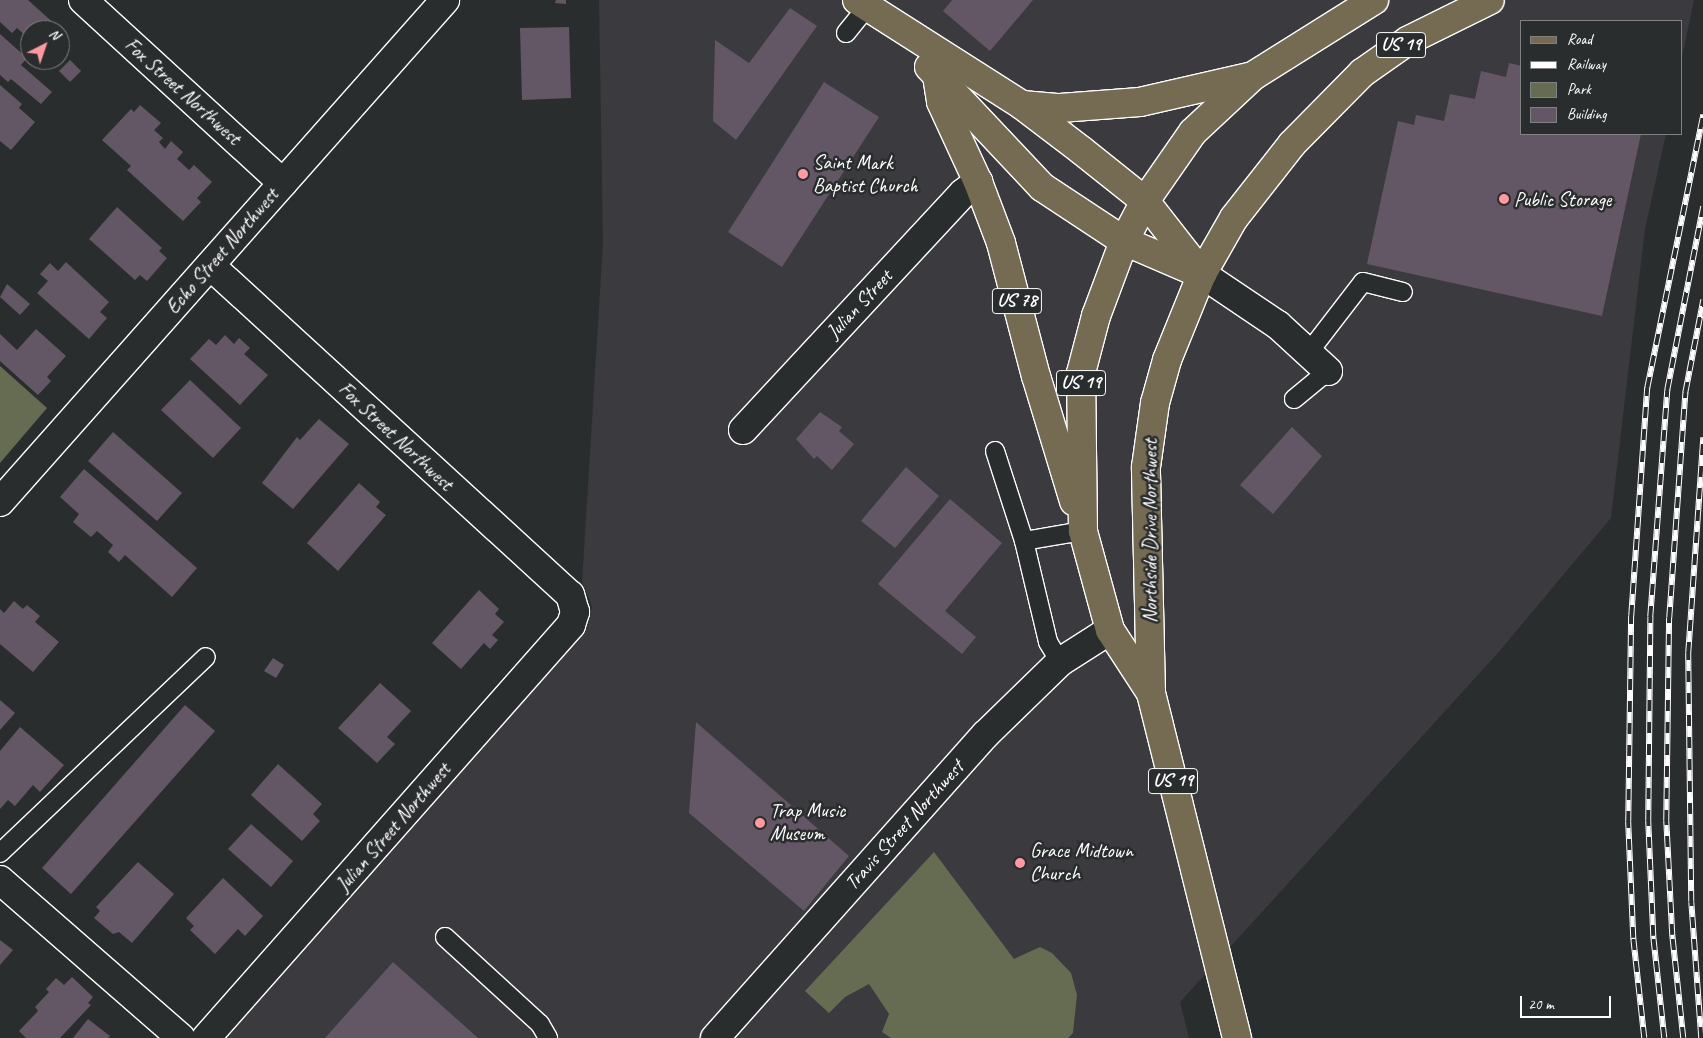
<!DOCTYPE html>
<html>
<head>
<meta charset="utf-8">
<style>
	body { margin:0 }
	#map { position:relative; width:1703px; height:1038px; overflow:hidden; background:#2a2d2e; font-family:Caveat,sans-serif }
	div>[style] { position:absolute }
	.built>* { inset:0; background:#3b3a3e }
	.green>* { inset:0; background:#666c52 }
	.building>* { inset:0; background:#635765 }
	.roads { filter:drop-shadow(1px 0 #fff) drop-shadow(-1px 0 #fff) drop-shadow(0 1px #fff) drop-shadow(0 -1px #fff) }
	.lane>* { height:18px; margin:-9px; padding:0 9px; transform-origin:9px; border-radius:9px; background:#2a2d2e }
	.street>* { height:28px; margin:-14px; padding:0 14px; transform-origin:14px; border-radius:14px; background:#2a2d2e }
	.primary>* { height:28px; margin:-14px; padding:0 14px; transform-origin:14px; border-radius:14px; background:#746b52 }
	.highway>* { height:28px; margin:-14px; padding:0 14px; transform-origin:14px; border-radius:14px; background:#746b52 }
	.rail>* { height:5.5px; margin-top:-2.75px; transform-origin:0; background:repeating-linear-gradient(90deg,#2a2d2e 0 11px,#fff 0 22px); box-sizing:border-box; border-block:1px solid #fff }
	.dots>* { width:14px; height:14px; translate:-50% -50%; box-sizing:border-box; border:2px solid #2a2d2e; border-radius:50% }
	span { translate:-50% -50%; white-space:nowrap; text-align:center; line-height:1.15; -webkit-text-stroke:5px #2a2d2e; paint-order:stroke }
	.shield-label span { padding:1px 4px; background:#2a2d2e; border:1px solid; border-radius:4px; -webkit-text-stroke-width:0 }
	.shield-label { font-size:19px; color:#fff; font-weight:700 }
	.street-label { font-size:20px; color:#fff }
	.poi-label { font-size:20px; color:#fff }
	.left { translate:0 -50%; text-align:left }
	.legend { position:absolute; left:1520px; top:20px; width:162px; height:115px; box-sizing:border-box; background:#2a2d2e; border:1px solid #7f8182; margin:0; padding:6px 9px; list-style:none; font-size:15px; color:#fff }
	.legend li { display:flex; align-items:center; gap:10px; height:25px }
	.legend b { width:25px; border:1px solid #7f8182 }
	.north { position:absolute; left:20px; top:20px; width:50px; height:50px; box-sizing:border-box; background:#2a2d2e; border:1px solid #7f8182; border-radius:50%; rotate:41deg; font-size:14px; font-weight:700; line-height:20px; text-align:center; color:#fff }
	.north::after { content:''; display:block; margin:auto; width:18px; height:22px; background:#ff9aa2; clip-path:polygon(50% 0,100% 100%,50% 72%,0 100%) }
	.scale { position:absolute; left:1520px; top:996px; width:91px; height:22px; box-sizing:border-box; border:2px solid #fff; border-top:0; padding-left:6px; font-size:15px; line-height:18px; white-space:nowrap; color:#fff; -webkit-text-stroke:4px #2a2d2e; paint-order:stroke }
</style>
</head>
<body>
<div id="map">
	<div class="built">
		<div style="clip-path:polygon(599px 0,1694px 0,1682px 57px,1682px 21px,1522px 21px,1522px 134px,1666px 134px,1645px 229px,1611px 518px,1497px 654px,1180px 1002px,1189px 1038px,225px 1038px,587px 628px,592px 606px,582px 582px,603px 244px)"></div>
	</div>
	<div class="green">
		<div style="clip-path:polygon(0 366px,47px 408px,0 463px)"></div>
		<div style="clip-path:polygon(934px 852px,1014px 959px,1040px 947px,1052px 953px,1071px 973px,1077px 995px,1073px 1033px,1068px 1038px,891px 1038px,882px 1032px,889px 1014px,869px 984px,845px 997px,829px 1013px,805px 991px)"></div>
	</div>
	<div class="building">
		<div style="clip-path:polygon(0 0,28px 0,58px 27px,56px 30px,30px 30px,30px 40px,17px 28px,12px 33px,0 22px)"></div>
		<div style="clip-path:polygon(556px 0,566px 0,566px 4px,555px 3px)"></div>
		<div style="clip-path:polygon(952px 0,1033px 0,990px 51px,943px 11px)"></div>
		<div style="clip-path:polygon(790px 8px,817px 26px,736px 140px,713px 121px,715px 40px,749px 63px)"></div>
		<div style="clip-path:polygon(569px 27px,571px 98px,522px 100px,520px 28px)"></div>
		<div style="clip-path:polygon(0 34px,27px 58px,21px 65px,52px 92px,41px 104px,11px 79px,8px 82px,0 75px)"></div>
		<div style="clip-path:polygon(70px 60px,81px 71px,70px 82px,59px 71px)"></div>
		<div style="clip-path:polygon(1509px 63px,1522px 66px,1522px 134px,1641px 134px,1602px 316px,1367px 264px,1398px 121px,1414px 125px,1416px 115px,1444px 121px,1450px 94px,1475px 99px,1481px 71px,1506px 77px)"></div>
		<div style="clip-path:polygon(824px 82px,879px 117px,782px 267px,728px 232px)"></div>
		<div style="clip-path:polygon(0 85px,22px 104px,19px 108px,35px 122px,11px 150px,0 141px)"></div>
		<div style="clip-path:polygon(140px 105px,161px 123px,154px 130px,163px 138px,159px 142px,165px 149px,171px 141px,183px 152px,177px 159px,189px 170px,194px 165px,212px 182px,197px 198px,201px 202px,183px 221px,127px 170px,131px 166px,102px 140px,131px 109px,134px 112px)"></div>
		<div style="clip-path:polygon(117px 207px,162px 248px,159px 251px,167px 258px,147px 281px,140px 275px,135px 280px,89px 239px)"></div>
		<div style="clip-path:polygon(66px 262px,109px 302px,100px 312px,107px 318px,89px 339px,37px 293px,48px 281px,40px 274px,50px 263px,58px 271px)"></div>
		<div style="clip-path:polygon(7px 284px,30px 304px,20px 315px,0 297px)"></div>
		<div style="clip-path:polygon(36px 329px,66px 356px,47px 377px,51px 381px,38px 395px,0 361px,0 334px,17px 350px)"></div>
		<div style="clip-path:polygon(225px 335px,234px 344px,239px 338px,250px 348px,244px 354px,268px 375px,240px 405px,190px 359px,209px 339px,216px 345px)"></div>
		<div style="clip-path:polygon(190px 380px,241px 428px,213px 458px,161px 410px)"></div>
		<div style="clip-path:polygon(820px 412px,842px 427px,839px 431px,854px 444px,832px 470px,817px 456px,814px 459px,796px 439px)"></div>
		<div style="clip-path:polygon(319px 419px,349px 444px,293px 509px,262px 483px,297px 437px,300px 440px)"></div>
		<div style="clip-path:polygon(1292px 427px,1322px 456px,1273px 514px,1240px 485px)"></div>
		<div style="clip-path:polygon(113px 432px,182px 493px,157px 521px,88px 461px)"></div>
		<div style="clip-path:polygon(906px 467px,939px 496px,895px 548px,861px 521px)"></div>
		<div style="clip-path:polygon(84px 469px,197px 568px,172px 597px,125px 555px,119px 562px,108px 552px,113px 545px,97px 531px,91px 537px,73px 522px,79px 514px,60px 497px)"></div>
		<div style="clip-path:polygon(359px 483px,380px 502px,376px 507px,386px 515px,338px 571px,307px 543px)"></div>
		<div style="clip-path:polygon(950px 499px,1002px 543px,945px 611px,976px 637px,962px 654px,878px 584px)"></div>
		<div style="clip-path:polygon(479px 590px,499px 609px,495px 614px,504px 622px,492px 635px,498px 640px,490px 649px,484px 643px,461px 669px,432px 643px)"></div>
		<div style="clip-path:polygon(14px 601px,23px 609px,27px 605px,40px 616px,35px 622px,59px 642px,33px 672px,0 644px,0 609px,4px 613px)"></div>
		<div style="clip-path:polygon(273px 658px,284px 665px,276px 678px,264px 671px)"></div>
		<div style="clip-path:polygon(380px 683px,411px 711px,387px 737px,395px 744px,377px 763px,338px 728px)"></div>
		<div style="clip-path:polygon(0 700px,15px 713px,0 730px)"></div>
		<div style="clip-path:polygon(185px 705px,215px 731px,71px 894px,42px 868px)"></div>
		<div style="clip-path:polygon(696px 722px,849px 856px,804px 911px,689px 813px)"></div>
		<div style="clip-path:polygon(20px 727px,64px 765px,40px 792px,33px 785px,15px 806px,8px 800px,0 809px,0 751px)"></div>
		<div style="clip-path:polygon(278px 764px,322px 804px,313px 814px,320px 821px,302px 841px,251px 795px)"></div>
		<div style="clip-path:polygon(251px 824px,293px 861px,271px 887px,228px 849px)"></div>
		<div style="clip-path:polygon(138px 862px,174px 894px,132px 943px,119px 932px,113px 934px,94px 918px,100px 911px,96px 907px)"></div>
		<div style="clip-path:polygon(223px 878px,263px 916px,245px 936px,238px 929px,215px 954px,190px 930px,194px 926px,186px 918px)"></div>
		<div style="clip-path:polygon(0 940px,13px 950px,0 965px)"></div>
		<div style="clip-path:polygon(393px 962px,478px 1038px,325px 1038px)"></div>
		<div style="clip-path:polygon(72px 977px,93px 997px,88px 1003px,91px 1005px,60px 1038px,26px 1038px,19px 1031px,38px 1011px,35px 1007px,49px 992px,46px 989px,56px 978px,64px 985px)"></div>
		<div style="clip-path:polygon(88px 1019px,110px 1036px,108px 1038px,73px 1038px)"></div>
	</div>
	<div class="roads">
		<div class="lane">
			<div style="left:846px;top:33px;width:33px;rotate:-51deg"></div>
			<div style="left:1309px;top:352px;width:88px;rotate:-52.4deg"></div>
			<div style="left:1363px;top:282px;width:41px;rotate:14deg"></div>
			<div style="left:1294px;top:399px;width:44px;rotate:-39.5deg"></div>
			<div style="left:995px;top:451px;width:95px;rotate:72.1deg"></div>
			<div style="left:1024px;top:541px;width:60px;rotate:-9.6deg"></div>
			<div style="left:1024px;top:541px;width:104px;rotate:76.6deg"></div>
			<div style="left:1048px;top:642px;width:23px;rotate:59deg"></div>
			<div style="left:0;top:853px;width:284px;rotate:-43.6deg"></div>
			<div style="left:445px;top:937px;width:129px;rotate:42.5deg"></div>
			<div style="left:540px;top:1024px;width:16px;rotate:60deg"></div>
		</div>
		<div class="street">
			<div style="left:83px;top:0;width:271px;rotate:42.5deg"></div>
			<div style="left:1202px;top:274px;width:92px;rotate:33.9deg"></div>
			<div style="left:1278px;top:325px;width:68px;rotate:42.6deg"></div>
			<div style="left:743px;top:430px;width:323px;rotate:-47.1deg"></div>
			<div style="left:963px;top:193px;width:19px;rotate:-36deg"></div>
			<div style="left:0;top:502px;width:671px;rotate:-48.44deg"></div>
			<div style="left:0;top:880px;width:240px;rotate:41.1deg"></div>
			<div style="left:206px;top:1038px;width:551px;rotate:-48.53deg"></div>
			<div style="left:571px;top:625px;width:14px;rotate:-73deg"></div>
			<div style="left:575px;top:612px;width:18px;rotate:-106deg"></div>
			<div style="left:570px;top:595px;width:488px;rotate:-137.5deg"></div>
			<div style="left:715px;top:1038px;width:406px;rotate:-48.3deg"></div>
			<div style="left:985px;top:735px;width:105px;rotate:-44.2deg"></div>
			<div style="left:1060px;top:662px;width:59px;rotate:-32.6deg"></div>
		</div>
		<div class="primary">
			<div style="left:857px;top:0;width:196px;rotate:32.5deg"></div>
			<div style="left:1022px;top:105px;width:74px;rotate:37.3deg"></div>
			<div style="left:1081px;top:150px;width:82px;rotate:38.6deg"></div>
			<div style="left:1145px;top:201px;width:93px;rotate:52deg"></div>
			<div style="left:929px;top:67px;width:165px;rotate:46.7deg"></div>
			<div style="left:1042px;top:187px;width:98px;rotate:33.4deg"></div>
			<div style="left:1124px;top:241px;width:84px;rotate:23.2deg"></div>
		</div>
		<div class="highway">
			<div style="left:937px;top:76px;width:26px;rotate:81deg"></div>
			<div style="left:941px;top:102px;width:88px;rotate:65.2deg"></div>
			<div style="left:978px;top:182px;width:65px;rotate:69.3deg"></div>
			<div style="left:1001px;top:243px;width:138px;rotate:75.3deg"></div>
			<div style="left:1036px;top:376px;width:131px;rotate:73.1deg"></div>
			<div style="left:1022px;top:105px;width:38px;rotate:5deg"></div>
			<div style="left:1060px;top:108px;width:80px;rotate:-4.3deg"></div>
			<div style="left:1140px;top:102px;width:112px;rotate:-12.9deg"></div>
			<div style="left:1151px;top:693px;width:75px;rotate:-123.1deg"></div>
			<div style="left:1110px;top:630px;width:103px;rotate:-105.3deg"></div>
			<div style="left:1083px;top:531px;width:158px;rotate:-90.7deg"></div>
			<div style="left:1081px;top:373px;width:59px;rotate:-75.3deg"></div>
			<div style="left:1096px;top:316px;width:80px;rotate:-69.5deg"></div>
			<div style="left:1124px;top:241px;width:45px;rotate:-62.3deg"></div>
			<div style="left:1145px;top:201px;width:84px;rotate:-55.2deg"></div>
			<div style="left:1193px;top:132px;width:82px;rotate:-43deg"></div>
			<div style="left:1253px;top:76px;width:143px;rotate:-32.1deg"></div>
			<div style="left:1237px;top:1038px;width:356px;rotate:-104deg"></div>
			<div style="left:1151px;top:693px;width:226px;rotate:-91.3deg"></div>
			<div style="left:1146px;top:467px;width:65px;rotate:-82deg"></div>
			<div style="left:1155px;top:403px;width:45px;rotate:-74.4deg"></div>
			<div style="left:1167px;top:360px;width:93px;rotate:-67.9deg"></div>
			<div style="left:1202px;top:274px;width:64px;rotate:-60.3deg"></div>
			<div style="left:1234px;top:218px;width:94px;rotate:-51.9deg"></div>
			<div style="left:1292px;top:144px;width:100px;rotate:-45.4deg"></div>
			<div style="left:1362px;top:73px;width:57px;rotate:-35.1deg"></div>
			<div style="left:1409px;top:40px;width:90px;rotate:-26.3deg"></div>
		</div>
	</div>
	<div class="rail">
		<div style="left:1644px;top:1038px;width:101px;rotate:-96.3deg"></div>
		<div style="left:1633px;top:938px;width:116px;rotate:-92.5deg"></div>
		<div style="left:1628px;top:822px;width:206px;rotate:-89.2deg"></div>
		<div style="left:1631px;top:616px;width:229px;rotate:-86deg"></div>
		<div style="left:1647px;top:388px;width:279px;rotate:-78.4deg"></div>
		<div style="left:1664px;top:1038px;width:103px;rotate:-96.2deg"></div>
		<div style="left:1653px;top:936px;width:115px;rotate:-92.5deg"></div>
		<div style="left:1648px;top:821px;width:204px;rotate:-89.4deg"></div>
		<div style="left:1650px;top:617px;width:228px;rotate:-85.7deg"></div>
		<div style="left:1667px;top:390px;width:187px;rotate:-78.9deg"></div>
		<div style="left:1683px;top:1038px;width:104px;rotate:-96.1deg"></div>
		<div style="left:1672px;top:935px;width:114px;rotate:-93deg"></div>
		<div style="left:1666px;top:821px;width:203px;rotate:-89.2deg"></div>
		<div style="left:1669px;top:618px;width:226px;rotate:-85.9deg"></div>
		<div style="left:1685px;top:393px;width:95px;rotate:-79deg"></div>
		<div style="left:1701px;top:1038px;width:136px;rotate:-94.2deg"></div>
		<div style="left:1691px;top:902px;width:249px;rotate:-90.7deg"></div>
		<div style="left:1688px;top:653px;width:216px;rotate:-86deg"></div>
	</div>
	<div class="dots">
		<div style="left:803px;top:174px;background:#ff9aa2"></div>
		<div style="left:1504px;top:199px;background:#ff9aa2"></div>
		<div style="left:760px;top:823px;background:#ff9aa2"></div>
		<div style="left:1020px;top:863px;background:#ff9aa2"></div>
	</div>
	<div class="shield-label">
		<span style="left:1401px;top:45px">US 19</span>
		<span style="left:1017px;top:301px">US 78</span>
		<span style="left:1081px;top:383px">US 19</span>
		<span style="left:1173px;top:781px">US 19</span>
	</div>
	<div class="street-label">
		<span style="left:183px;top:91px;rotate:42deg">Fox Street Northwest</span>
		<span style="left:222px;top:251px;rotate:-49deg">Echo Street Northwest</span>
		<span style="left:859px;top:304px;rotate:-47deg">Julian Street</span>
		<span style="left:396px;top:436px;rotate:43deg">Fox Street Northwest</span>
		<span style="left:1150px;top:531px;rotate:-90deg">Northside Drive Northwest</span>
		<span style="left:904px;top:825px;rotate:-48deg">Travis Street Northwest</span>
		<span style="left:393px;top:827px;rotate:-49deg">Julian Street Northwest</span>
	</div>
	<div class="poi-label">
		<span class="left" style="left:813px;top:174px">Saint Mark<br>Baptist Church</span>
		<span class="left" style="left:1514px;top:199px">Public Storage</span>
		<span class="left" style="left:770px;top:822px">Trap Music<br>Museum</span>
		<span class="left" style="left:1030px;top:862px">Grace Midtown<br>Church</span>
	</div>
	<ul class="legend">
	<li><b style="height:6px;background:#746b52"></b>Road</li>
	<li><b style="height:6px;background:#fff"></b>Railway</li>
	<li><b style="height:14px;background:#666c52"></b>Park</li>
	<li><b style="height:14px;background:#635765"></b>Building</li>
	</ul>
	<div class="north">N</div>
	<div class="scale">20 m</div>
</div>
</body>
</html>
